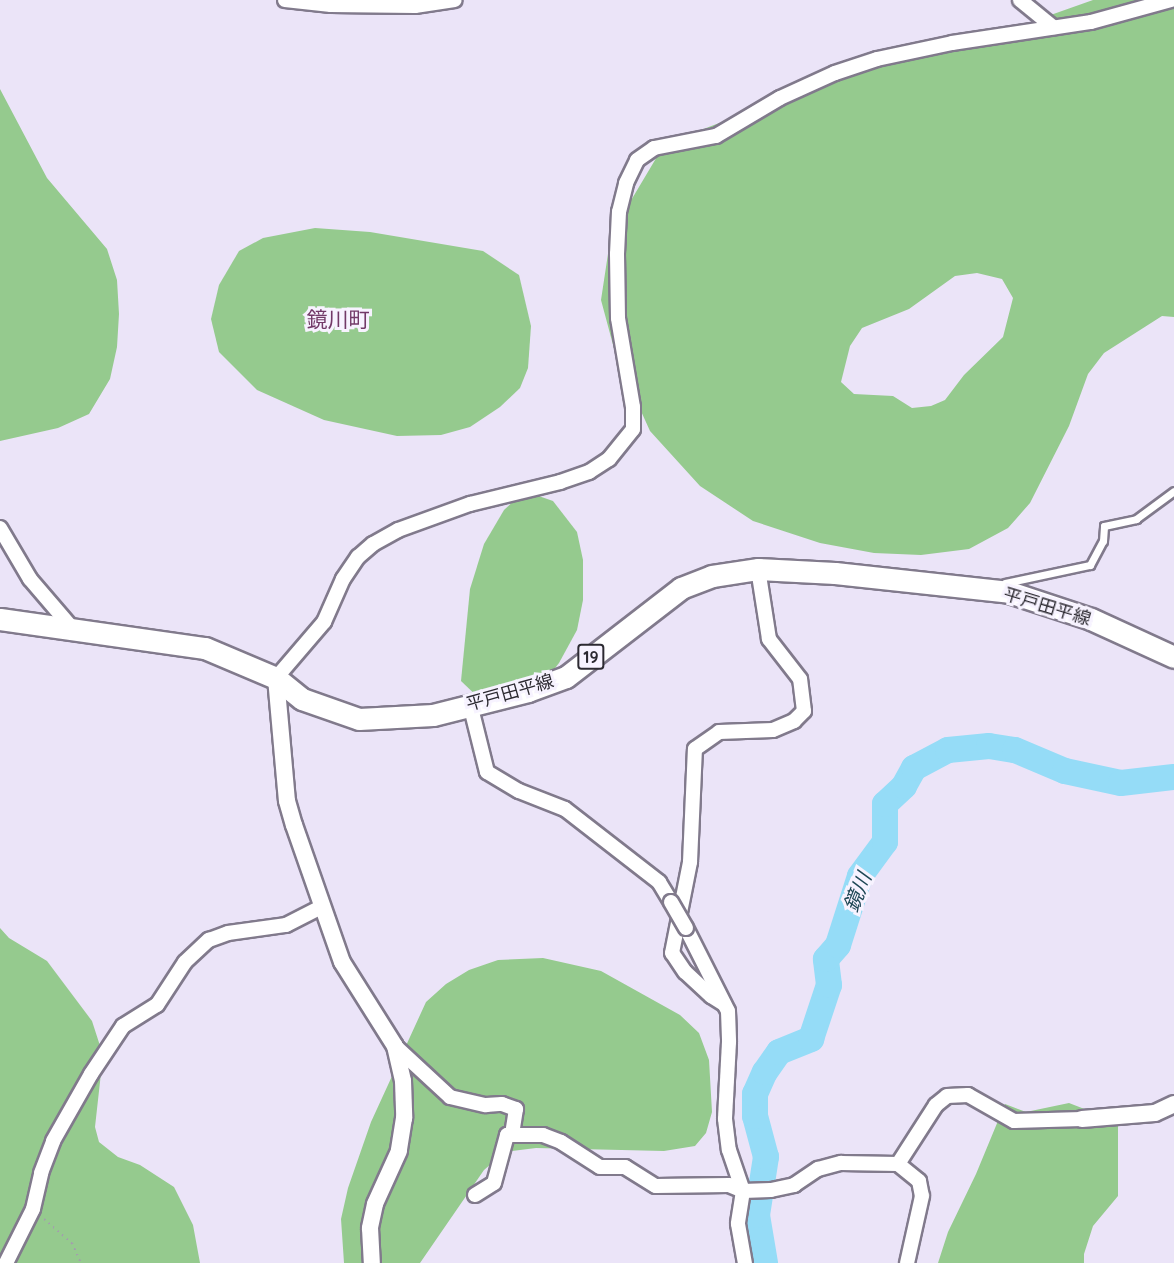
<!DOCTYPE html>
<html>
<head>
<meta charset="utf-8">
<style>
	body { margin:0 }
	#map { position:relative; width:1174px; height:1263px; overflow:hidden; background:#ebe4f8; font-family:Quicksand,"Noto Sans JP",sans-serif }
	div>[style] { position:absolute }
	.forest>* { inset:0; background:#95ca8e }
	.river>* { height:26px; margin:-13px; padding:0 13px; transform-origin:13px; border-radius:13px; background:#95dcf7 }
	.path>* { height:2px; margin-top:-1px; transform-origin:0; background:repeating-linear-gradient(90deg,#a39ead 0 1.5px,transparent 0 6px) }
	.roads { filter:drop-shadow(2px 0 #817a8c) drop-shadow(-2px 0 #817a8c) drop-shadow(0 2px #817a8c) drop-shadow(0 -2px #817a8c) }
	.service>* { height:7px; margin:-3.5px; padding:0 3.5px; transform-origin:3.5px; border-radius:3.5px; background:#fff }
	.minor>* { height:14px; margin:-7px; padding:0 7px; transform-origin:7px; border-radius:7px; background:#fff }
	.tertiary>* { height:16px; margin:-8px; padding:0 8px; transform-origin:8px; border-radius:8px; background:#fff }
	.primary>* { height:21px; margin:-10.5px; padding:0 10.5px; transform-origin:10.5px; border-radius:10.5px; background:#fff }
	.bridges { filter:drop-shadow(2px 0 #817a8c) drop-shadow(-2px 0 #817a8c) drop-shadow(0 2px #817a8c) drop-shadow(0 -2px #817a8c) }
	.minor-bridge>* { height:14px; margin:-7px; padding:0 7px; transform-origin:7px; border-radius:7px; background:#fff }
	span { translate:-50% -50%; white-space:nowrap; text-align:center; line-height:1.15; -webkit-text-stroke:6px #f7f3ff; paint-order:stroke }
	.shield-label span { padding:2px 4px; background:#f7f3ff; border:2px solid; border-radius:4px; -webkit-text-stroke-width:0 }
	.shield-label { font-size:16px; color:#2c2a31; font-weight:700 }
	.street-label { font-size:18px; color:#2c2a31 }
	.water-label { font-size:20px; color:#1e4755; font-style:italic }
	.quarter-label { font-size:21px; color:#723a68 }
</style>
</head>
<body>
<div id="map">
	<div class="forest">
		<div style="clip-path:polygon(evenodd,1093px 0,1174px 0,1174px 317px,1162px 316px,1104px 353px,1088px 374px,1069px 426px,1030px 503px,1008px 528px,969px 549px,921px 555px,874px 553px,820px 543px,753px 521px,700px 486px,650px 431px,616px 356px,601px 300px,611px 234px,658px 155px,685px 136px,801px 92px,929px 50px,1005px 31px,1093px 0,977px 273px,1002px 279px,1013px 298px,1003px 337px,964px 375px,945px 400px,931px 406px,912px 408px,893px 396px,854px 394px,841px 382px,850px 346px,862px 328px,909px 309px,955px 276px,977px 273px)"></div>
		<div style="clip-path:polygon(0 89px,47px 178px,107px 249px,117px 280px,119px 314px,117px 347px,110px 379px,89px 414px,58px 428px,0 441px)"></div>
		<div style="clip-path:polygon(315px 228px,370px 232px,483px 251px,519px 275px,531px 326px,528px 368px,520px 388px,500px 407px,470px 427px,441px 435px,397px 436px,324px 420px,257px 390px,219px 352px,211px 319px,219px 285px,239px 251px,263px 238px)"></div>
		<div style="clip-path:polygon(530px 493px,553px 501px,577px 532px,583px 560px,583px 600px,577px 630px,559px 663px,539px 689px,483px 702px,461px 681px,470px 589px,484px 544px,504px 510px,518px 497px)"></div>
		<div style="clip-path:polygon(0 928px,9px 938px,47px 961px,92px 1021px,103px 1055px,95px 1127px,99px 1142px,118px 1157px,140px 1165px,174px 1187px,193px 1225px,200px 1263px,0 1263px)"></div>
		<div style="clip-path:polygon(543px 958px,601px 971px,680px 1015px,699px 1033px,709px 1060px,712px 1112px,706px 1133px,695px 1146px,664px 1151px,536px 1148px,505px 1152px,484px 1170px,420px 1263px,344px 1263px,341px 1219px,348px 1188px,371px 1122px,426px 1002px,446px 984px,469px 970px,498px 960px)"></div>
		<div style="clip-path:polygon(1069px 1103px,1118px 1122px,1118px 1196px,1093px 1226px,1084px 1254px,1084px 1263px,938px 1263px,948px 1232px,976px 1174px,1005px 1104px,1026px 1112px)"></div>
	</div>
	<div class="river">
		<div style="left:765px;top:1263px;width:49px;rotate:-99.5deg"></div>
		<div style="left:757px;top:1215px;width:59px;rotate:-81.2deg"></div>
		<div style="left:766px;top:1157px;width:42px;rotate:-105deg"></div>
		<div style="left:755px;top:1116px;width:22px;rotate:-90deg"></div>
		<div style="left:755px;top:1094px;width:24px;rotate:-66deg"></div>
		<div style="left:765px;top:1072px;width:24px;rotate:-55deg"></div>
		<div style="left:779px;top:1052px;width:35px;rotate:-22deg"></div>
		<div style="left:811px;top:1039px;width:57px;rotate:-71.6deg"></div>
		<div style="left:829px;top:985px;width:26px;rotate:-97deg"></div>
		<div style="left:826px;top:959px;width:18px;rotate:-49deg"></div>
		<div style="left:838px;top:945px;width:72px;rotate:-72.3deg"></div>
		<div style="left:860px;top:876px;width:42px;rotate:-53.7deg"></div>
		<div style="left:885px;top:842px;width:38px;rotate:-90deg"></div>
		<div style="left:885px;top:804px;width:26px;rotate:-43deg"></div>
		<div style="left:904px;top:786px;width:21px;rotate:-61deg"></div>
		<div style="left:914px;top:768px;width:38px;rotate:-28deg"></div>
		<div style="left:948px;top:750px;width:41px;rotate:-5.6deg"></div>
		<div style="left:989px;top:746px;width:26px;rotate:9deg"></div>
		<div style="left:1015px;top:750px;width:54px;rotate:22.8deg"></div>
		<div style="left:1065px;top:771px;width:57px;rotate:12.1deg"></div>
		<div style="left:1121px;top:783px;width:53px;rotate:-6.5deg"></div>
	</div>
	<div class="path">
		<div style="left:44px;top:1219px;width:37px;rotate:41deg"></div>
		<div style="left:72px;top:1243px;width:22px;rotate:66deg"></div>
	</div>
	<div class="roads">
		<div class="service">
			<div style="left:1005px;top:583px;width:87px;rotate:-12deg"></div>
			<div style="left:1090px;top:565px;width:27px;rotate:-62deg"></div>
			<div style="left:1103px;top:541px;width:15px;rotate:-86deg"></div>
			<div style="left:1104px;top:526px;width:33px;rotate:-12deg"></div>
			<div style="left:1136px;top:519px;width:47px;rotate:-36.4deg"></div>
		</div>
		<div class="minor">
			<div style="left:285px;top:0;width:46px;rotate:6.2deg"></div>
			<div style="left:331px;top:5px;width:84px;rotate:0.7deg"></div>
			<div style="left:415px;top:6px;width:40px;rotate:-8.5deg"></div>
			<div style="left:1020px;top:0;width:43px;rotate:39.3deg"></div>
			<div style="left:0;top:528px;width:59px;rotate:59.5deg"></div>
			<div style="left:30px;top:579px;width:65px;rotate:49.4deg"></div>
			<div style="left:276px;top:678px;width:74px;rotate:-49.4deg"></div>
			<div style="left:324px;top:622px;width:47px;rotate:-66.2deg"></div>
			<div style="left:343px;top:579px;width:27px;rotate:-56deg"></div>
			<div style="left:358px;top:557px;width:20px;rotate:-41deg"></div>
			<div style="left:373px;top:544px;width:29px;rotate:-29deg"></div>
			<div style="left:398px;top:530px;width:77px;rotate:-19.9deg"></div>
			<div style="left:470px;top:504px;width:93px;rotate:-13.7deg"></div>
			<div style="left:560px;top:482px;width:31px;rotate:-19deg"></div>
			<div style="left:589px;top:472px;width:24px;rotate:-33deg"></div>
			<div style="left:609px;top:459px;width:38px;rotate:-51deg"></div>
			<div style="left:633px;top:429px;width:22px;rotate:-90deg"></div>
			<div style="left:633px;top:407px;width:90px;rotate:-99.6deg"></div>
			<div style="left:618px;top:318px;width:64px;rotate:-90.9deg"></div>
			<div style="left:617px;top:254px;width:42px;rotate:-87.3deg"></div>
			<div style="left:619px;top:212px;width:30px;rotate:-76deg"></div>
			<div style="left:626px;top:183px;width:25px;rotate:-64deg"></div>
			<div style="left:637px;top:160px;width:21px;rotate:-35deg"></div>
			<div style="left:654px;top:148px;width:63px;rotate:-11deg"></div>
			<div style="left:716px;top:136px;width:74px;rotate:-30.7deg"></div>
			<div style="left:780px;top:98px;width:60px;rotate:-24.4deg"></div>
			<div style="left:835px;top:73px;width:44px;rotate:-18.4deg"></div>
			<div style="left:877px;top:59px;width:77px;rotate:-12deg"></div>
			<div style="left:952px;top:43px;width:141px;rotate:-8.6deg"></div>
			<div style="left:1091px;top:22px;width:83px;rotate:-15.4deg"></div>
			<div style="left:470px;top:704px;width:70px;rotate:76deg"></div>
			<div style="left:487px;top:772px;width:37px;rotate:31deg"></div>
			<div style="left:519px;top:791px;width:49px;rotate:21.4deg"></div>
			<div style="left:565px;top:809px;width:119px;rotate:37.8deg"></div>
			<div style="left:659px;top:882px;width:23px;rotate:59deg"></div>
			<div style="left:686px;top:928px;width:93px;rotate:63.2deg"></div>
			<div style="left:728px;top:1011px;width:31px;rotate:88deg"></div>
			<div style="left:729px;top:1042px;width:77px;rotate:93deg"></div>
			<div style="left:725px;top:1119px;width:31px;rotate:83deg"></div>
			<div style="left:729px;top:1150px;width:43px;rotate:71.1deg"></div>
			<div style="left:743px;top:1191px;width:33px;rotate:99deg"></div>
			<div style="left:738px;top:1224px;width:40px;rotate:80deg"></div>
			<div style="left:724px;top:1004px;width:15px;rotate:-148deg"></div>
			<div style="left:711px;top:996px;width:35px;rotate:-137deg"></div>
			<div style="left:685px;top:972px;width:23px;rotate:-124deg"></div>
			<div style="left:672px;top:953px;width:93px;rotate:-78.8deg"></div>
			<div style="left:690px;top:862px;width:113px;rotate:-87.5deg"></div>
			<div style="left:695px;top:749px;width:29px;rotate:-35deg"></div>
			<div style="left:719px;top:732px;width:54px;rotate:-2.1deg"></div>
			<div style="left:773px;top:730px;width:23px;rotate:-23deg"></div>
			<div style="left:794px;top:721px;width:14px;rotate:-45deg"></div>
			<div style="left:804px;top:711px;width:32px;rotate:-97deg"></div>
			<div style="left:800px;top:679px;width:51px;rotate:-127.8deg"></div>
			<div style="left:769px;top:639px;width:71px;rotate:-98.9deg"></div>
			<div style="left:395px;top:1046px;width:75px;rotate:42.8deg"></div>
			<div style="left:450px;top:1097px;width:37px;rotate:13deg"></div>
			<div style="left:486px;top:1105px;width:16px;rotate:-4deg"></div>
			<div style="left:502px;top:1104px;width:15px;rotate:20deg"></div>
			<div style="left:516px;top:1109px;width:26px;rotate:99deg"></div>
			<div style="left:898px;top:1164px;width:70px;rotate:-57.2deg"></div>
			<div style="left:936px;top:1105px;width:14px;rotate:-39deg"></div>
			<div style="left:947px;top:1096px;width:21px;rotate:-3deg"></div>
			<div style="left:968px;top:1095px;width:53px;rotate:29.5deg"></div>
			<div style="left:1014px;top:1121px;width:68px;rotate:-1.7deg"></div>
			<div style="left:475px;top:1195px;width:22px;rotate:-32deg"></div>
			<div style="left:494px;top:1183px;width:50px;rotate:-74.8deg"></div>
			<div style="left:507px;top:1135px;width:36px"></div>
			<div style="left:543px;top:1135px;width:19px;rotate:21deg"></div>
			<div style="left:561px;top:1142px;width:46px;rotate:32.7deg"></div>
			<div style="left:600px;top:1167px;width:25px"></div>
			<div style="left:625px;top:1167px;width:36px;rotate:32deg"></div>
			<div style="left:656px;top:1186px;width:73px;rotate:-0.8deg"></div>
			<div style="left:729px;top:1185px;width:15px;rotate:23deg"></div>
			<div style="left:743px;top:1191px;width:28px;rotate:-2deg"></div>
			<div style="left:771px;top:1190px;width:24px;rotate:-12deg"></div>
			<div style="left:794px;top:1185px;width:29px;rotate:-34deg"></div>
			<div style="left:818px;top:1169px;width:24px;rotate:-15deg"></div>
			<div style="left:841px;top:1163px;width:57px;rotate:1deg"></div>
			<div style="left:898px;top:1164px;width:27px;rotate:39deg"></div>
			<div style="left:919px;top:1181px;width:15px;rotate:79deg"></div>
			<div style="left:922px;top:1196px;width:69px;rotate:102.6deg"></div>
			<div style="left:6px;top:1263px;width:60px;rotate:-63.4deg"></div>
			<div style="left:33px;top:1209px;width:37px;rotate:-77deg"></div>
			<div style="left:41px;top:1173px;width:34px;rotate:-69deg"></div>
			<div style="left:53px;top:1141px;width:77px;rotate:-60.4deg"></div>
			<div style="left:91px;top:1074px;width:58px;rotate:-56.3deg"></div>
			<div style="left:123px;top:1026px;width:40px;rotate:-32deg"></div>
			<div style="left:157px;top:1005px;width:51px;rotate:-56.9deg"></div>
			<div style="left:185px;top:962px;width:33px;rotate:-43deg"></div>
			<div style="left:209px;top:940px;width:20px;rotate:-20deg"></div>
			<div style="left:228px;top:933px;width:59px;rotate:-7.9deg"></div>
			<div style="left:286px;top:925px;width:39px;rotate:-27deg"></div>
		</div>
		<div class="tertiary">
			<div style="left:276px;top:678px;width:123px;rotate:84.9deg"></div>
			<div style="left:287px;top:801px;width:25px;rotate:74deg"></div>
			<div style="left:294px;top:825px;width:145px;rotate:70.7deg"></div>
			<div style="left:342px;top:962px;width:99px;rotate:57.8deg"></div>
			<div style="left:395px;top:1046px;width:36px;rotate:77deg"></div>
			<div style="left:403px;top:1081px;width:37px;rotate:88deg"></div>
			<div style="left:404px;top:1118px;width:33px;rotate:99deg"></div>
			<div style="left:399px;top:1151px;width:58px;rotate:114.4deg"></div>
			<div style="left:375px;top:1204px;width:25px;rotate:102deg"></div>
			<div style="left:370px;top:1228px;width:35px;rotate:87deg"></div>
			<div style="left:1082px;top:1119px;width:73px;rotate:-4.7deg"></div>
			<div style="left:1155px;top:1113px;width:21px;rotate:-25deg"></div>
		</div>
		<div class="primary">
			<div style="left:0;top:619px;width:207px;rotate:8.1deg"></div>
			<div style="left:205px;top:648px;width:77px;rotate:22.9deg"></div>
			<div style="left:276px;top:678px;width:33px;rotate:39deg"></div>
			<div style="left:302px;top:699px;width:60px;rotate:19.3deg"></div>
			<div style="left:359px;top:719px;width:74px;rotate:-3.1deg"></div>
			<div style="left:433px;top:715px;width:98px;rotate:-14.2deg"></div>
			<div style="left:528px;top:691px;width:40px;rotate:-20.2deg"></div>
			<div style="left:566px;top:677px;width:145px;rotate:-37.7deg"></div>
			<div style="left:681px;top:588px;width:33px;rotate:-21deg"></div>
			<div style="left:712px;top:576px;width:47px;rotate:-8.7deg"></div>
			<div style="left:758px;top:569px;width:77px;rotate:3deg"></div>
			<div style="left:835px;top:573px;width:175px;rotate:6.2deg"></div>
			<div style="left:1009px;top:592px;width:86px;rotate:18.2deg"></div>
			<div style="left:1091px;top:619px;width:91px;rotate:24.6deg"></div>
		</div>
	</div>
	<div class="bridges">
		<div class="minor-bridge">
			<div style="left:671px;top:902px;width:30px;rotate:60deg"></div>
		</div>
	</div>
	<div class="shield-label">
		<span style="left:591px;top:657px">19</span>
	</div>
	<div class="street-label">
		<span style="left:1047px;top:607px;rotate:17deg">平戸田平線</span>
		<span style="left:510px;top:693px;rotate:-16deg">平戸田平線</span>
	</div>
	<div class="water-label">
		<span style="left:857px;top:892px;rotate:-68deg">鏡川</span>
	</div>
	<div class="quarter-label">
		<span style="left:338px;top:319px">鏡川町</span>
	</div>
</div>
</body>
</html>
